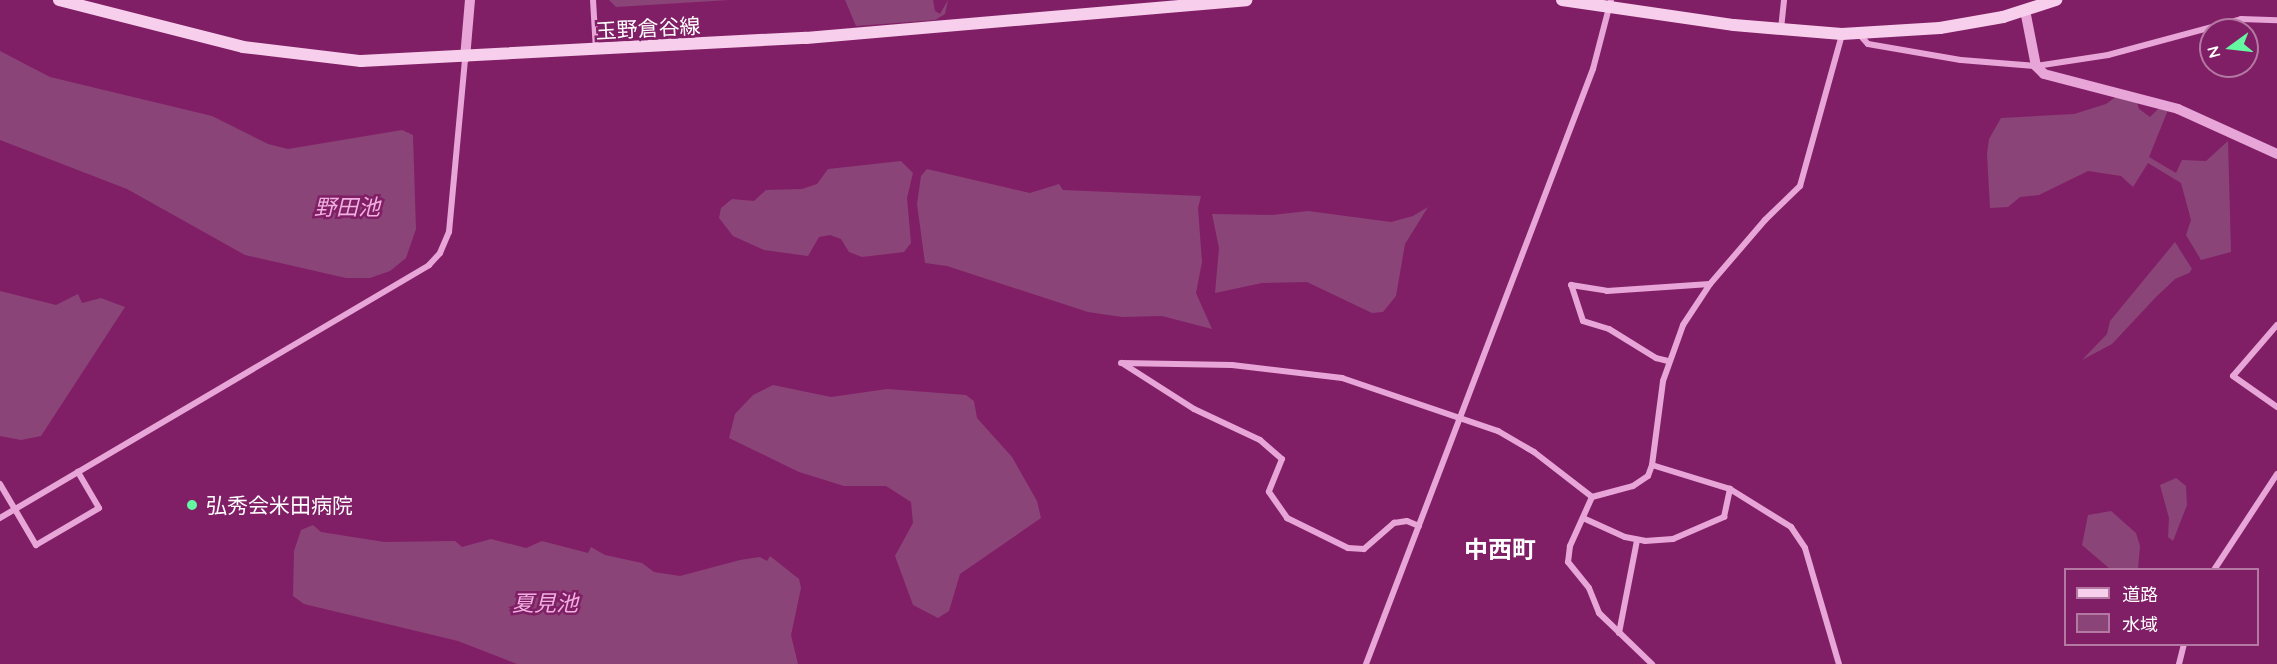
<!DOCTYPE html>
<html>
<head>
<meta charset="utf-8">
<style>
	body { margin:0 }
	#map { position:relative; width:2277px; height:664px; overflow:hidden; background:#811f66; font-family:Quicksand,"Noto Sans JP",sans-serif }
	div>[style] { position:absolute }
	.water>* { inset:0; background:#8b4478 }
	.minor>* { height:6px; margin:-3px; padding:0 3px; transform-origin:3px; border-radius:3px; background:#e8a5d7 }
	.tertiary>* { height:10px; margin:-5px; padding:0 5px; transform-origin:5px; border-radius:5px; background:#e8a5d7 }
	.secondary>* { height:12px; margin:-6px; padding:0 6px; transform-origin:6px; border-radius:6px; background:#f7cfec }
	.dots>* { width:16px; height:16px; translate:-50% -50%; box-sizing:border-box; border:3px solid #811f66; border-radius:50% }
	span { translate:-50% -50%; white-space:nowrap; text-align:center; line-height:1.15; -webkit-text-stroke:5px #811f66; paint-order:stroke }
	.street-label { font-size:21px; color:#fff }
	.poi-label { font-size:21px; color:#fff }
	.left { translate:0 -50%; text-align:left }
	.water-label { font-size:22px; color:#f0b0e0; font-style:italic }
	.quarter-label { font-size:24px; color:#fff; font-weight:700 }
	.legend { position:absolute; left:2064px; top:568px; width:195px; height:78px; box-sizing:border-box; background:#811f66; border:2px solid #b379a3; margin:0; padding:8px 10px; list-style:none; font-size:18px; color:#fff }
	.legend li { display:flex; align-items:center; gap:12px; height:30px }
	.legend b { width:30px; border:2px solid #b379a3 }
	.north { position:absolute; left:2199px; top:18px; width:60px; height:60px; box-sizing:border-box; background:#811f66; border:2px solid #b379a3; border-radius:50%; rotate:255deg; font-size:16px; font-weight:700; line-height:24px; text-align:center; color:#fff }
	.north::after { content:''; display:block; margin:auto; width:21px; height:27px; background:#65f6a2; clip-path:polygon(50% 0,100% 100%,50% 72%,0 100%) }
</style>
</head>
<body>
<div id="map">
	<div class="water">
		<div style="clip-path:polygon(609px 0,729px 0,616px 7px)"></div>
		<div style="clip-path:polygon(845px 0,933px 0,935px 11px,940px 14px,948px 0,945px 14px,935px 20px,856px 26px)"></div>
		<div style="clip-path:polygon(0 51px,50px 77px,212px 116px,268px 144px,288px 149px,402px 130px,413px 135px,416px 229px,406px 258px,390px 271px,370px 278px,346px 278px,245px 255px,127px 189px,0 140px)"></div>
		<div style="clip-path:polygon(2117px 96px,2136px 100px,2139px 109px,2150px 117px,2160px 107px,2168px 110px,2149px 157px,2176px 173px,2182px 160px,2206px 161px,2228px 141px,2231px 252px,2201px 260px,2186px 235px,2191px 220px,2181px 183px,2148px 163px,2133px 187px,2121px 176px,2088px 171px,2039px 195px,2020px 197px,2008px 207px,1990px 208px,1987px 154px,1989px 139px,2001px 118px,2074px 114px,2106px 104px)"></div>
		<div style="clip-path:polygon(901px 161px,913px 173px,907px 198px,911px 243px,904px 252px,862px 257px,849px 252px,841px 239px,830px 235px,819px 237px,808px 256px,764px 250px,733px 236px,719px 218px,721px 208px,732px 199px,754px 201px,766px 190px,802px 189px,817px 184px,828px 169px)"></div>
		<div style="clip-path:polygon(927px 169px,1030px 193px,1059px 184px,1063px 190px,1201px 196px,1198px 208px,1202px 262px,1196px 293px,1212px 329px,1162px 316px,1122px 317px,1088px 312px,947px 266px,925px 263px,917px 204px,921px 176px)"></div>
		<div style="clip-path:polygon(1428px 207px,1405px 244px,1396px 296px,1383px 312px,1372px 313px,1307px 282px,1262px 283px,1215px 293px,1219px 248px,1212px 214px,1272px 215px,1308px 211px,1391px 222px,1413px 216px)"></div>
		<div style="clip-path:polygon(2175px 242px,2192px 269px,2189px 273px,2175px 279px,2156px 297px,2112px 344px,2082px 360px,2107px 334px,2110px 321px)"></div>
		<div style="clip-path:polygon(0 291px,56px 305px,78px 294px,82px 303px,101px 298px,125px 307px,41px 436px,21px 440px,0 436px)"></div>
		<div style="clip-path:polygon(773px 385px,831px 397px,887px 389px,966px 395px,974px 401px,977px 418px,1012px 457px,1037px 501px,1041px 518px,960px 574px,949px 611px,938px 618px,913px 605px,895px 556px,913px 523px,911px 502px,886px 486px,844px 486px,799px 472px,729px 438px,735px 414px,753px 395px)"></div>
		<div style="clip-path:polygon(2176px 478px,2186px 486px,2187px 505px,2173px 541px,2168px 537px,2169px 518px,2160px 485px)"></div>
		<div style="clip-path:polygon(2111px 511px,2136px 533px,2140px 546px,2138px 569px,2110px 569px,2082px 545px,2088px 515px)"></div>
		<div style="clip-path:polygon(313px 525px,321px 532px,384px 542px,455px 541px,462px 547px,491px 539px,526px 548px,542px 541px,588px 553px,591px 547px,605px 555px,642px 563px,654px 572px,680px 576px,740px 560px,760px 557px,767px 561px,770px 556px,799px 579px,801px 588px,791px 635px,798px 664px,517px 664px,458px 641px,304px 604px,293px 596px,294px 551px,301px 530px)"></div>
	</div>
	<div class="minor">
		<div style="left:593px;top:0;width:50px;rotate:86.6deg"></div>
		<div style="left:1781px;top:29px;width:29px;rotate:-84deg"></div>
		<div style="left:1859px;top:34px;width:13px;rotate:48deg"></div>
		<div style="left:1868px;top:44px;width:94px;rotate:9.8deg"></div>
		<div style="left:1961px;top:60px;width:75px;rotate:4.6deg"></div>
		<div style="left:2036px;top:66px;width:73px;rotate:-8.7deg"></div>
		<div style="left:2108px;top:55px;width:138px;rotate:-15.1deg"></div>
		<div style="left:2241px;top:19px;width:36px;rotate:2deg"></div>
		<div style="left:2277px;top:325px;width:67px;rotate:130.8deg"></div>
		<div style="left:2233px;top:376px;width:54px;rotate:35.2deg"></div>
		<div style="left:1668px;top:361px;width:12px;rotate:-166deg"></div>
		<div style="left:1656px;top:358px;width:55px;rotate:-148.3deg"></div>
		<div style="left:1609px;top:329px;width:27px;rotate:-163deg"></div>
		<div style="left:1583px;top:321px;width:38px;rotate:-108deg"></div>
		<div style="left:1571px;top:285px;width:36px;rotate:9deg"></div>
		<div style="left:1607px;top:291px;width:103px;rotate:-3.9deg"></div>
		<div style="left:1121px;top:363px;width:111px;rotate:1deg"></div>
		<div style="left:1232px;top:365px;width:111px;rotate:6.7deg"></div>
		<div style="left:1342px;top:378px;width:165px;rotate:18.8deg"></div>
		<div style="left:1498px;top:431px;width:42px;rotate:30.3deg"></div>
		<div style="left:1534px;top:452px;width:73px;rotate:37.8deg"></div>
		<div style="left:1592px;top:497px;width:42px;rotate:-15deg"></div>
		<div style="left:1633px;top:486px;width:18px;rotate:-34deg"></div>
		<div style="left:1648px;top:476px;width:12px;rotate:-70deg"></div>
		<div style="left:1652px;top:465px;width:85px;rotate:-82.5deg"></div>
		<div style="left:1663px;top:381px;width:59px;rotate:-70.3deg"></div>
		<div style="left:1683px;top:325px;width:49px;rotate:-56.6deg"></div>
		<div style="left:1710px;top:284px;width:84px;rotate:-49.3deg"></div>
		<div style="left:1765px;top:220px;width:49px;rotate:-44.2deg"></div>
		<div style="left:1800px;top:186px;width:157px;rotate:-74.5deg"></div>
		<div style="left:1122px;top:363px;width:85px;rotate:32.6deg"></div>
		<div style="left:1194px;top:409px;width:73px;rotate:25.2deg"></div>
		<div style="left:1260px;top:440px;width:29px;rotate:41deg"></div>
		<div style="left:1282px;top:459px;width:35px;rotate:112deg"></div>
		<div style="left:1269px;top:492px;width:32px;rotate:55deg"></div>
		<div style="left:1287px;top:518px;width:68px;rotate:26.2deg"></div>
		<div style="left:1348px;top:548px;width:16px;rotate:4deg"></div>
		<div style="left:1364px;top:549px;width:40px;rotate:-41deg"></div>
		<div style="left:1394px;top:523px;width:13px;rotate:-9deg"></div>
		<div style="left:1407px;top:521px;width:13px;rotate:23deg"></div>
		<div style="left:1652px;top:465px;width:82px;rotate:17.1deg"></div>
		<div style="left:1730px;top:489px;width:72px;rotate:31.9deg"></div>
		<div style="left:1791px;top:527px;width:25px;rotate:56deg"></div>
		<div style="left:1805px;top:548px;width:121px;rotate:73.7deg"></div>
		<div style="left:0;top:484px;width:71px;rotate:59.5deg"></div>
		<div style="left:36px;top:545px;width:73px;rotate:-30.4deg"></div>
		<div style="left:99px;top:508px;width:42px;rotate:-120.3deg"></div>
		<div style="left:1592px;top:497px;width:54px;rotate:114.2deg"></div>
		<div style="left:1570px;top:546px;width:16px;rotate:97deg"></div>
		<div style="left:1568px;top:562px;width:33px;rotate:51deg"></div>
		<div style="left:1589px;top:588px;width:27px;rotate:68deg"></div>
		<div style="left:1599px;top:613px;width:74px;rotate:43.9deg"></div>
		<div style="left:0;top:518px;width:498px;rotate:-30.5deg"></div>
		<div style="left:429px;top:265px;width:16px;rotate:-47deg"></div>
		<div style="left:440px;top:253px;width:23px;rotate:-67deg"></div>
		<div style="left:449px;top:232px;width:175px;rotate:-84.7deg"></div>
		<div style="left:1583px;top:518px;width:46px;rotate:24.3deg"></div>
		<div style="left:1625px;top:537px;width:20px;rotate:11deg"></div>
		<div style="left:1645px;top:541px;width:28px;rotate:-4deg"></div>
		<div style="left:1673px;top:539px;width:56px;rotate:-23.3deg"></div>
		<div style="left:1724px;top:517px;width:29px;rotate:-78deg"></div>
		<div style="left:2214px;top:570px;width:115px;rotate:-56.7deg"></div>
		<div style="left:1619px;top:633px;width:95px;rotate:-79deg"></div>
		<div style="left:1366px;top:664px;width:637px;rotate:-69.12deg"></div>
		<div style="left:1593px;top:69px;width:71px;rotate:-75.4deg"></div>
		<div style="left:2179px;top:664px;width:21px;rotate:-76deg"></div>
	</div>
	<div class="tertiary">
		<div style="left:2025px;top:10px;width:57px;rotate:78.9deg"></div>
		<div style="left:2036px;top:66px;width:11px;rotate:45deg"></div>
		<div style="left:2044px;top:74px;width:138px;rotate:14.6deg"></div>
		<div style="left:2178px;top:109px;width:109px;rotate:24.4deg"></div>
		<div style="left:465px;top:58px;width:58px;rotate:-85.1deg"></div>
	</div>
	<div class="secondary">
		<div style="left:59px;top:0;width:190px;rotate:14.3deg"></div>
		<div style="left:243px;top:47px;width:119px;rotate:6.8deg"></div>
		<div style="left:361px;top:61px;width:446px;rotate:-3deg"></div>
		<div style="left:806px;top:38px;width:442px;rotate:-4.9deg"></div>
		<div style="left:1562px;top:0;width:174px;rotate:8.3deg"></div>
		<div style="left:1734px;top:25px;width:108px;rotate:4.8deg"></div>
		<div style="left:1842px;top:34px;width:98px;rotate:-3.5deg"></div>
		<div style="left:1940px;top:28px;width:64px;rotate:-9.9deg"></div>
		<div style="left:2003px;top:17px;width:56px;rotate:-17.8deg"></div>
	</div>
	<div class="dots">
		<div style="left:192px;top:505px;background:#65f6a2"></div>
	</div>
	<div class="street-label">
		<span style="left:648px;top:28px;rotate:-3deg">玉野倉谷線</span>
	</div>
	<div class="poi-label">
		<span class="left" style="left:206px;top:505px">弘秀会米田病院</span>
	</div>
	<div class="water-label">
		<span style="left:347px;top:208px">野田池</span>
		<span style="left:545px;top:604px">夏見池</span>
	</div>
	<div class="quarter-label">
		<span style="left:1500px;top:550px">中西町</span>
	</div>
	<ul class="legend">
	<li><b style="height:8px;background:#f7cfec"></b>道路</li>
	<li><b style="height:16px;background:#8b4478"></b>水域</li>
	</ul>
	<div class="north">N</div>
</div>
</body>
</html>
